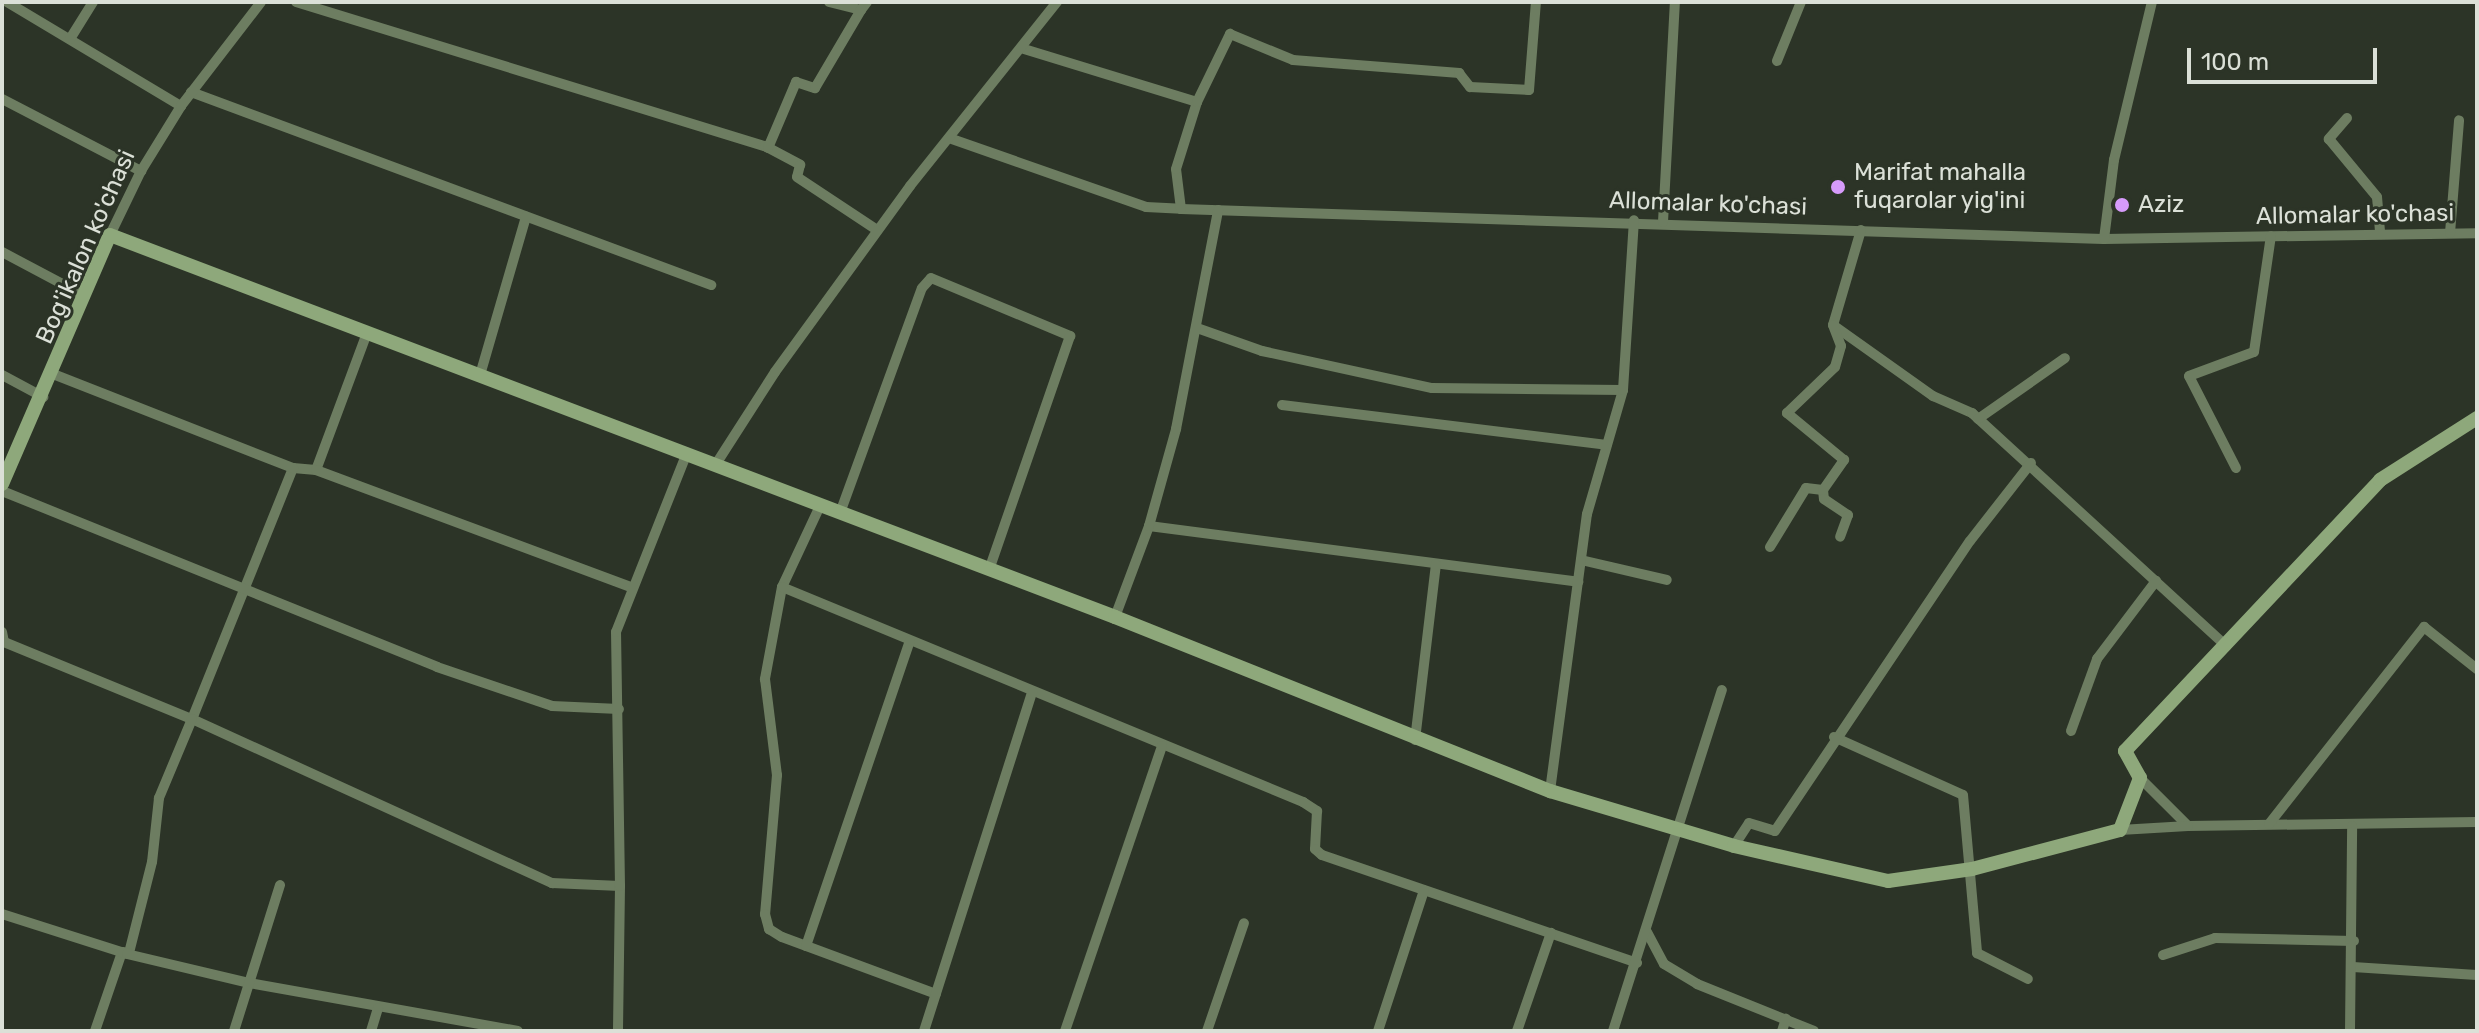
<!DOCTYPE html>
<html>
<head>
<meta charset="utf-8">
<style>
	body { margin:0 }
	#map { position:relative; width:2479px; height:1033px; overflow:hidden; background:#2c3427; font-family:Rubik,sans-serif }
	div>[style] { position:absolute }
	.street>* { height:10px; margin:-5px; padding:0 5px; transform-origin:5px; border-radius:5px; background:#6d7d61 }
	.secondary>* { height:14px; margin:-7px; padding:0 7px; transform-origin:7px; border-radius:7px; background:#8ea87b }
	.dots>* { width:22px; height:22px; translate:-50% -50%; box-sizing:border-box; border:4px solid #2c3427; border-radius:50% }
	span { translate:-50% -50%; white-space:nowrap; text-align:center; line-height:1.15; -webkit-text-stroke:6px #2c3427; paint-order:stroke }
	.poi-label { font-size:24px; color:#dbe0d7 }
	.left { translate:0 -50%; text-align:left }
	.street-label { font-size:24px; color:#dbe0d7 }
	.frame { position:absolute; inset:0; border:4px solid #dbe0d7; pointer-events:none }
	.scale { position:absolute; left:2187px; top:48px; width:190px; height:36px; box-sizing:border-box; border:4px solid #dbe0d7; border-top:0; padding-left:10px; font-size:24px; line-height:28px; white-space:nowrap; color:#dbe0d7; -webkit-text-stroke:6px #2c3427; paint-order:stroke }
</style>
</head>
<body>
<div id="map">
	<div class="street">
		<div style="left:7px;top:2px;width:203px;rotate:30.9deg"></div>
		<div style="left:296px;top:2px;width:491px;rotate:17.1deg"></div>
		<div style="left:765px;top:146px;width:40px;rotate:28deg"></div>
		<div style="left:800px;top:165px;width:12px;rotate:104deg"></div>
		<div style="left:797px;top:177px;width:96px;rotate:33.5deg"></div>
		<div style="left:829px;top:2px;width:33px;rotate:14deg"></div>
		<div style="left:861px;top:10px;width:10px;rotate:-53deg"></div>
		<div style="left:70px;top:39px;width:44px;rotate:-58.1deg"></div>
		<div style="left:1024px;top:49px;width:181px;rotate:17deg"></div>
		<div style="left:1777px;top:61px;width:64px;rotate:-67.9deg"></div>
		<div style="left:191px;top:92px;width:555px;rotate:20.36deg"></div>
		<div style="left:2px;top:99px;width:157px;rotate:27.4deg"></div>
		<div style="left:2347px;top:118px;width:28px;rotate:131deg"></div>
		<div style="left:2329px;top:139px;width:75px;rotate:50.4deg"></div>
		<div style="left:2377px;top:197px;width:37px;rotate:85deg"></div>
		<div style="left:949px;top:138px;width:209px;rotate:19.3deg"></div>
		<div style="left:1146px;top:207px;width:35px;rotate:3deg"></div>
		<div style="left:1181px;top:209px;width:923px;rotate:1.86deg"></div>
		<div style="left:2104px;top:239px;width:373px;rotate:-0.9deg"></div>
		<div style="left:768px;top:148px;width:72px;rotate:-67deg"></div>
		<div style="left:796px;top:82px;width:20px;rotate:18deg"></div>
		<div style="left:815px;top:88px;width:91px;rotate:-59.5deg"></div>
		<div style="left:1181px;top:209px;width:40px;rotate:-97.1deg"></div>
		<div style="left:1176px;top:169px;width:70px;rotate:-72.6deg"></div>
		<div style="left:1197px;top:102px;width:76px;rotate:-64.1deg"></div>
		<div style="left:1230px;top:34px;width:68px;rotate:22.4deg"></div>
		<div style="left:1293px;top:60px;width:167px;rotate:4.5deg"></div>
		<div style="left:1459px;top:73px;width:18px;rotate:52deg"></div>
		<div style="left:1470px;top:87px;width:59px;rotate:2.9deg"></div>
		<div style="left:1529px;top:90px;width:88px;rotate:-85.5deg"></div>
		<div style="left:1663px;top:222px;width:220px;rotate:-86.9deg"></div>
		<div style="left:1861px;top:230px;width:99px;rotate:106.4deg"></div>
		<div style="left:1833px;top:325px;width:123px;rotate:35.4deg"></div>
		<div style="left:1933px;top:396px;width:43px;rotate:23.6deg"></div>
		<div style="left:1972px;top:413px;width:345px;rotate:42.5deg"></div>
		<div style="left:2450px;top:233px;width:113px;rotate:-85.4deg"></div>
		<div style="left:110px;top:235px;width:71px;rotate:-64.2deg"></div>
		<div style="left:141px;top:171px;width:76px;rotate:-58.4deg"></div>
		<div style="left:181px;top:106px;width:131px;rotate:-52.4deg"></div>
		<div style="left:2104px;top:239px;width:80px;rotate:-82.8deg"></div>
		<div style="left:2114px;top:160px;width:163px;rotate:-76.5deg"></div>
		<div style="left:2px;top:252px;width:94px;rotate:27.9deg"></div>
		<div style="left:1197px;top:328px;width:69px;rotate:19.5deg"></div>
		<div style="left:1262px;top:351px;width:174px;rotate:12.3deg"></div>
		<div style="left:1432px;top:388px;width:191px;rotate:0.6deg"></div>
		<div style="left:367px;top:333px;width:146px;rotate:110.4deg"></div>
		<div style="left:316px;top:470px;width:23px;rotate:-175deg"></div>
		<div style="left:293px;top:468px;width:271px;rotate:111.9deg"></div>
		<div style="left:192px;top:719px;width:396px;rotate:24.5deg"></div>
		<div style="left:552px;top:883px;width:68px;rotate:2.5deg"></div>
		<div style="left:620px;top:886px;width:145px;rotate:90.8deg"></div>
		<div style="left:53px;top:374px;width:258px;rotate:21.4deg"></div>
		<div style="left:2px;top:375px;width:47px;rotate:28.2deg"></div>
		<div style="left:480px;top:375px;width:165px;rotate:-73.8deg"></div>
		<div style="left:1282px;top:405px;width:327px;rotate:7deg"></div>
		<div style="left:1978px;top:419px;width:106px;rotate:-35deg"></div>
		<div style="left:716px;top:464px;width:109px;rotate:-57.3deg"></div>
		<div style="left:775px;top:372px;width:230px;rotate:-54deg"></div>
		<div style="left:910px;top:186px;width:236px;rotate:-51.4deg"></div>
		<div style="left:2236px;top:468px;width:103px;rotate:-117.1deg"></div>
		<div style="left:2189px;top:376px;width:69px;rotate:-20.3deg"></div>
		<div style="left:2254px;top:352px;width:117px;rotate:-81.7deg"></div>
		<div style="left:316px;top:470px;width:335px;rotate:20.4deg"></div>
		<div style="left:1823px;top:490px;width:9px;rotate:84deg"></div>
		<div style="left:1824px;top:499px;width:29px;rotate:34deg"></div>
		<div style="left:1848px;top:515px;width:23px;rotate:110deg"></div>
		<div style="left:2px;top:491px;width:469px;rotate:22deg"></div>
		<div style="left:437px;top:667px;width:121px;rotate:18.7deg"></div>
		<div style="left:552px;top:706px;width:67px;rotate:2.6deg"></div>
		<div style="left:820px;top:506px;width:89px;rotate:115.1deg"></div>
		<div style="left:782px;top:587px;width:94px;rotate:100.5deg"></div>
		<div style="left:765px;top:679px;width:97px;rotate:82.9deg"></div>
		<div style="left:777px;top:775px;width:140px;rotate:94.9deg"></div>
		<div style="left:765px;top:914px;width:16px;rotate:75deg"></div>
		<div style="left:769px;top:929px;width:15px;rotate:32deg"></div>
		<div style="left:782px;top:937px;width:164px;rotate:20.3deg"></div>
		<div style="left:840px;top:513px;width:239px;rotate:-70deg"></div>
		<div style="left:922px;top:288px;width:13px;rotate:-48deg"></div>
		<div style="left:931px;top:278px;width:151px;rotate:22.6deg"></div>
		<div style="left:1070px;top:336px;width:248px;rotate:109.1deg"></div>
		<div style="left:1149px;top:526px;width:433px;rotate:7.4deg"></div>
		<div style="left:1770px;top:547px;width:69px;rotate:-58.6deg"></div>
		<div style="left:1806px;top:488px;width:17px;rotate:7deg"></div>
		<div style="left:1823px;top:490px;width:37px;rotate:-55deg"></div>
		<div style="left:1844px;top:460px;width:74px;rotate:-140.5deg"></div>
		<div style="left:1787px;top:413px;width:66px;rotate:-43.8deg"></div>
		<div style="left:1835px;top:367px;width:22px;rotate:-74deg"></div>
		<div style="left:1841px;top:346px;width:22px;rotate:-111deg"></div>
		<div style="left:1581px;top:560px;width:88px;rotate:13.1deg"></div>
		<div style="left:782px;top:587px;width:564px;rotate:22.42deg"></div>
		<div style="left:1303px;top:802px;width:17px;rotate:33deg"></div>
		<div style="left:1317px;top:811px;width:38px;rotate:93deg"></div>
		<div style="left:1315px;top:849px;width:9px;rotate:41deg"></div>
		<div style="left:1322px;top:855px;width:333px;rotate:18.9deg"></div>
		<div style="left:1115px;top:617px;width:97px;rotate:-69.5deg"></div>
		<div style="left:1149px;top:526px;width:101px;rotate:-74.4deg"></div>
		<div style="left:1176px;top:429px;width:223px;rotate:-79.1deg"></div>
		<div style="left:2px;top:632px;width:10px;rotate:79deg"></div>
		<div style="left:4px;top:642px;width:203px;rotate:22.3deg"></div>
		<div style="left:192px;top:719px;width:86px;rotate:112.7deg"></div>
		<div style="left:159px;top:798px;width:64px;rotate:96.2deg"></div>
		<div style="left:152px;top:862px;width:94px;rotate:104.2deg"></div>
		<div style="left:129px;top:953px;width:7px;rotate:-172deg"></div>
		<div style="left:122px;top:952px;width:83px;rotate:108.9deg"></div>
		<div style="left:2071px;top:731px;width:77px;rotate:-70.1deg"></div>
		<div style="left:2097px;top:659px;width:98px;rotate:-52.9deg"></div>
		<div style="left:1834px;top:737px;width:141px;rotate:24.2deg"></div>
		<div style="left:1963px;top:795px;width:159px;rotate:84.9deg"></div>
		<div style="left:1977px;top:953px;width:57px;rotate:27deg"></div>
		<div style="left:1415px;top:740px;width:177px;rotate:-83.2deg"></div>
		<div style="left:2140px;top:778px;width:68px;rotate:45deg"></div>
		<div style="left:2188px;top:826px;width:289px;rotate:-0.8deg"></div>
		<div style="left:1550px;top:791px;width:279px;rotate:-82.4deg"></div>
		<div style="left:1587px;top:514px;width:129px;rotate:-73.8deg"></div>
		<div style="left:1623px;top:390px;width:170px;rotate:-86.3deg"></div>
		<div style="left:2269px;top:824px;width:251px;rotate:-51.8deg"></div>
		<div style="left:2424px;top:627px;width:68px;rotate:38.4deg"></div>
		<div style="left:2120px;top:830px;width:68px;rotate:-3.4deg"></div>
		<div style="left:1734px;top:846px;width:27px;rotate:-57deg"></div>
		<div style="left:1749px;top:823px;width:27px;rotate:17deg"></div>
		<div style="left:1775px;top:831px;width:349px;rotate:-56.1deg"></div>
		<div style="left:1970px;top:541px;width:99px;rotate:-52deg"></div>
		<div style="left:620px;top:886px;width:254px;rotate:-90.9deg"></div>
		<div style="left:616px;top:632px;width:193px;rotate:-68.4deg"></div>
		<div style="left:2px;top:914px;width:131px;rotate:17.7deg"></div>
		<div style="left:127px;top:954px;width:125px;rotate:13.4deg"></div>
		<div style="left:249px;top:983px;width:273px;rotate:10.1deg"></div>
		<div style="left:1647px;top:932px;width:36px;rotate:62deg"></div>
		<div style="left:1664px;top:964px;width:39px;rotate:31deg"></div>
		<div style="left:1697px;top:984px;width:126px;rotate:21.9deg"></div>
		<div style="left:806px;top:946px;width:322px;rotate:-71.2deg"></div>
		<div style="left:2163px;top:955px;width:55px;rotate:-18.1deg"></div>
		<div style="left:2215px;top:938px;width:139px;rotate:1.2deg"></div>
		<div style="left:2353px;top:967px;width:124px;rotate:3.7deg"></div>
		<div style="left:234px;top:1031px;width:153px;rotate:-72.5deg"></div>
		<div style="left:371px;top:1031px;width:24px;rotate:-73deg"></div>
		<div style="left:924px;top:1031px;width:356px;rotate:-72.3deg"></div>
		<div style="left:1065px;top:1031px;width:301px;rotate:-71.2deg"></div>
		<div style="left:1207px;top:1031px;width:114px;rotate:-71.1deg"></div>
		<div style="left:1378px;top:1031px;width:148px;rotate:-71.9deg"></div>
		<div style="left:1517px;top:1031px;width:104px;rotate:-70.9deg"></div>
		<div style="left:1613px;top:1031px;width:358px;rotate:-72.3deg"></div>
		<div style="left:1782px;top:1031px;width:13px;rotate:-72deg"></div>
		<div style="left:2350px;top:1031px;width:205px;rotate:-89.4deg"></div>
	</div>
	<div class="secondary">
		<div style="left:2px;top:484px;width:271px;rotate:-66.6deg"></div>
		<div style="left:110px;top:235px;width:1075px;rotate:20.81deg"></div>
		<div style="left:1115px;top:617px;width:469px;rotate:21.8deg"></div>
		<div style="left:1550px;top:791px;width:192px;rotate:16.6deg"></div>
		<div style="left:1734px;top:846px;width:158px;rotate:12.8deg"></div>
		<div style="left:1888px;top:881px;width:85px;rotate:-8.1deg"></div>
		<div style="left:1972px;top:869px;width:153px;rotate:-14.8deg"></div>
		<div style="left:2120px;top:830px;width:56px;rotate:-69deg"></div>
		<div style="left:2140px;top:778px;width:31px;rotate:-119deg"></div>
		<div style="left:2125px;top:751px;width:372px;rotate:-46.7deg"></div>
		<div style="left:2380px;top:480px;width:115px;rotate:-32.6deg"></div>
	</div>
	<div class="dots">
		<div style="left:1838px;top:187px;background:#d69bfa"></div>
		<div style="left:2122px;top:205px;background:#d69bfa"></div>
	</div>
	<div class="poi-label">
		<span class="left" style="left:1854px;top:187px">Marifat mahalla<br>fuqarolar yig'ini</span>
		<span class="left" style="left:2138px;top:205px">Aziz</span>
	</div>
	<div class="street-label">
		<span style="left:1708px;top:204px;rotate:2deg">Allomalar ko'chasi</span>
		<span style="left:2355px;top:215px;rotate:-1deg">Allomalar ko'chasi</span>
		<span style="left:86px;top:247px;rotate:-66deg">Bog'ikalon ko'chasi</span>
	</div>
	<div class="frame"></div>
	<div class="scale">100 m</div>
</div>
</body>
</html>
